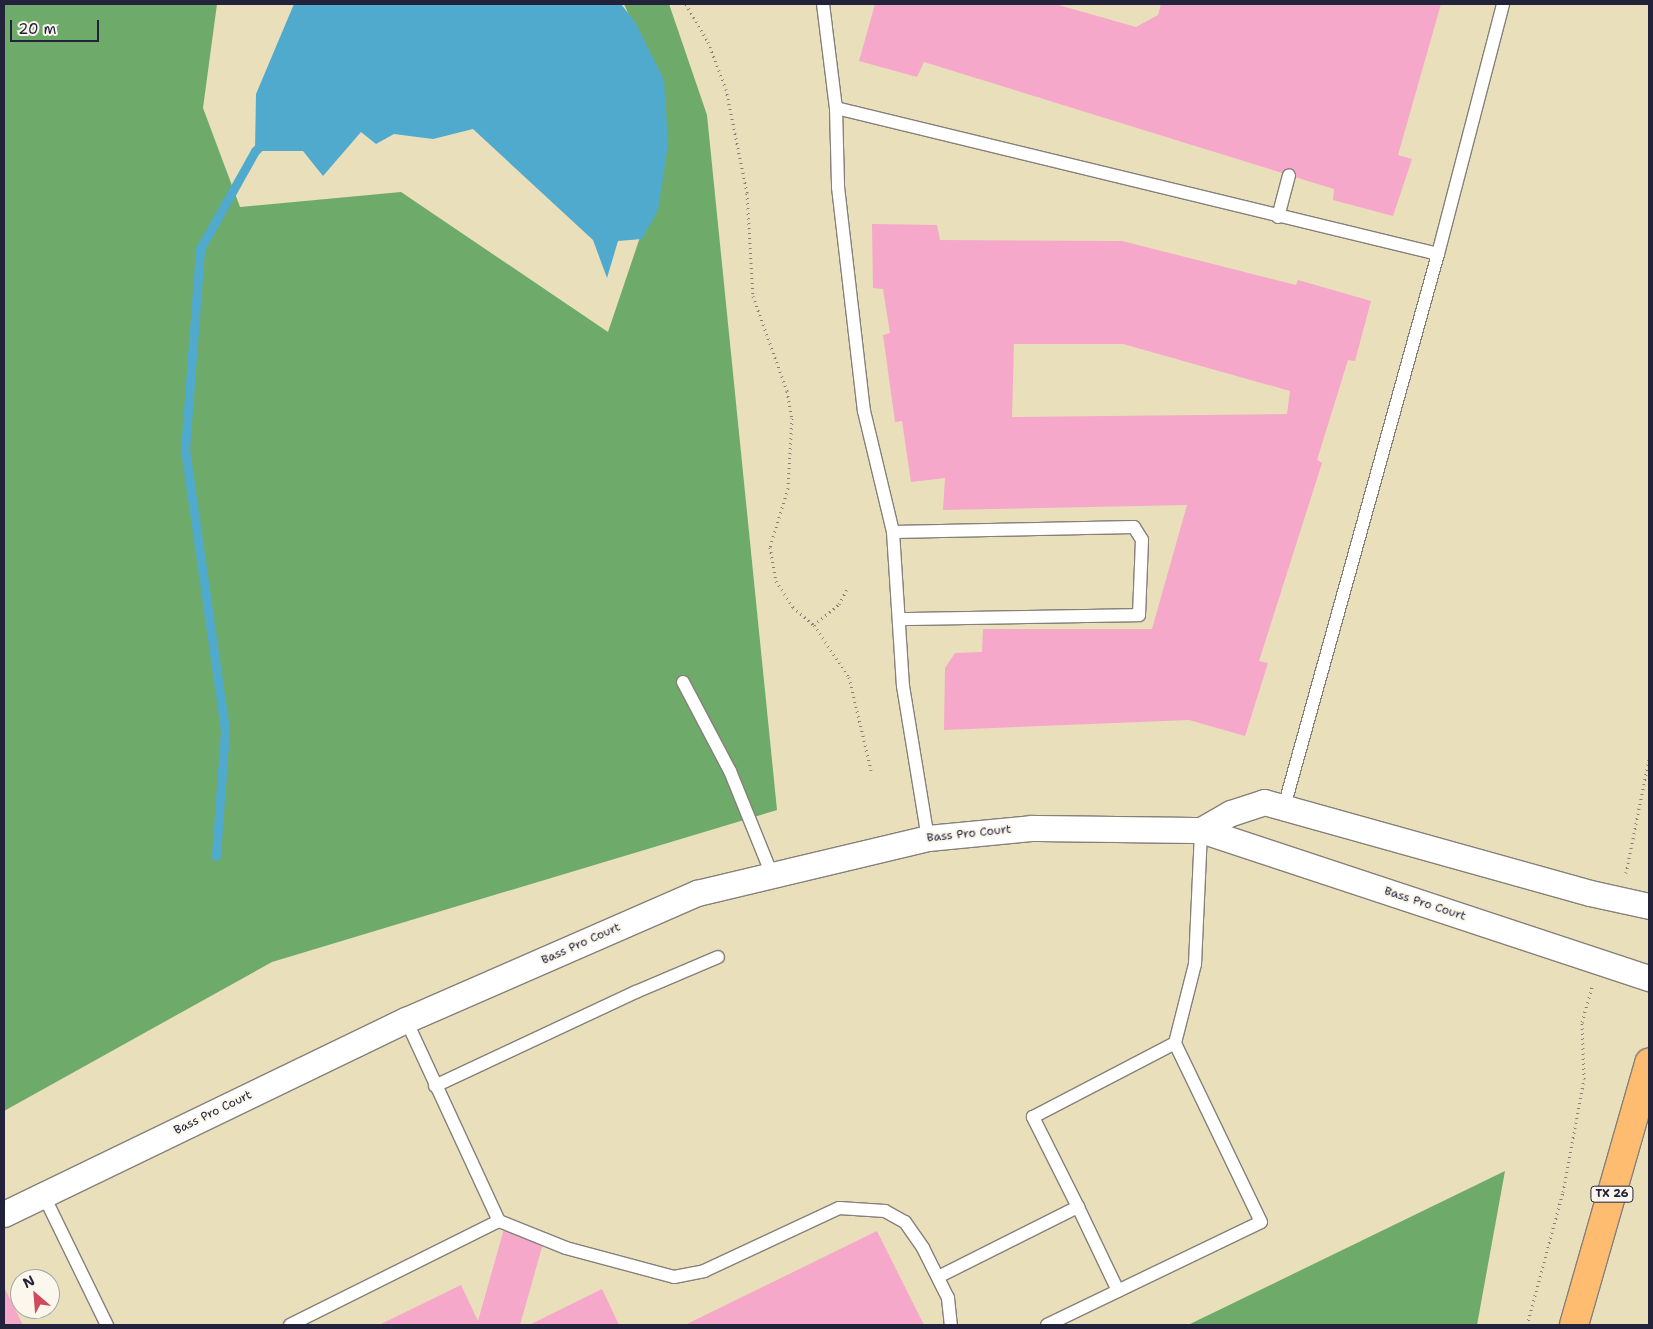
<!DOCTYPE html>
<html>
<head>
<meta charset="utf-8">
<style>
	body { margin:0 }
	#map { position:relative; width:1653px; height:1329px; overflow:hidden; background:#e9dfba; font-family:"Shantell Sans",sans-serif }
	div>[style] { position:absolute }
	.forest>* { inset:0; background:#6eaa6a }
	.water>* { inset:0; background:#50aacd }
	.stream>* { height:9px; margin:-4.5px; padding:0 4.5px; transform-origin:4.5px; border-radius:4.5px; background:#50aacd }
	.building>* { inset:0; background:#f5a8c9 }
	.path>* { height:3px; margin-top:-1.5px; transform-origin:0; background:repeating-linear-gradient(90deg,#86807a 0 1px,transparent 0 5px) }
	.roads { filter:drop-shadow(1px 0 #86807a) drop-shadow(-1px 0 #86807a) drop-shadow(0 1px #86807a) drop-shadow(0 -1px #86807a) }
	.lane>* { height:12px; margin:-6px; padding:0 6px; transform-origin:6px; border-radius:6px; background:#fff }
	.street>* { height:25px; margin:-12.5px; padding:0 12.5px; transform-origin:12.5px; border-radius:12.5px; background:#fff }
	.primary>* { height:28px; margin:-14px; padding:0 14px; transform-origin:14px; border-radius:14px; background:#fdbc6f }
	span { translate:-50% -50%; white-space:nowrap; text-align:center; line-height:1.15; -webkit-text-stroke:4.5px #fbf7ec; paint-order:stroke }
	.shield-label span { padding:1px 4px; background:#fbf7ec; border:1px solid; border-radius:4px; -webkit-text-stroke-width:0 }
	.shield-label { font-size:11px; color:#22223b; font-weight:700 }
	.street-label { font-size:12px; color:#22223b }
	.frame { position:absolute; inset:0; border:5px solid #22223b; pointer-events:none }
	.north { position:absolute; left:10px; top:1269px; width:50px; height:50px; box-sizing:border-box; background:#fbf7ec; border:1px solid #a4a2a5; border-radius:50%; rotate:333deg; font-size:14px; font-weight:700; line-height:20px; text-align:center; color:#22223b }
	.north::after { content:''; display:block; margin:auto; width:18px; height:22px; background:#d1495b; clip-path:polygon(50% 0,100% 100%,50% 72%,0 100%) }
	.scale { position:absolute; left:10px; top:20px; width:89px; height:22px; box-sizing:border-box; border:2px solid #22223b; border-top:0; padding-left:6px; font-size:15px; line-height:18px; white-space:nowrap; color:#22223b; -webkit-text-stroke:4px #fbf7ec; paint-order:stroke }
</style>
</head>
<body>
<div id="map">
	<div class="forest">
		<div style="clip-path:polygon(4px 4px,217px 4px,203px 108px,240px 207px,401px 192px,608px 332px,658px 184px,644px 49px,624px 4px,669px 4px,707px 115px,777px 810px,272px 962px,4px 1111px)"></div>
		<div style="clip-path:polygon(1505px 1171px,1477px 1325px,1188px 1325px)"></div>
	</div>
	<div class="water">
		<div style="clip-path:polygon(294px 4px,621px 4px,635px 22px,664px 80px,668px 144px,658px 210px,642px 239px,618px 241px,607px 278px,593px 240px,473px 129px,433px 139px,394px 134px,376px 144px,361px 132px,323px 176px,303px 151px,255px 151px,256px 94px)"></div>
	</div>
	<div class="stream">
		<div style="left:216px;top:856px;width:126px;rotate:-85.9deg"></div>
		<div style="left:225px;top:730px;width:283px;rotate:-98.1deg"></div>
		<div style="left:185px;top:450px;width:202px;rotate:-85.7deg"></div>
		<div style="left:200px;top:249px;width:112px;rotate:-60.7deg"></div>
		<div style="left:255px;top:151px;width:13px;rotate:-45deg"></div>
	</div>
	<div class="building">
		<div style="clip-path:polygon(875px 4px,1055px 4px,1136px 27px,1158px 15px,1161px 4px,1441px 4px,1398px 155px,1412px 159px,1393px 216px,1333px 200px,1334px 189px,924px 62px,917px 77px,859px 61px)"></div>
		<div style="clip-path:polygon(evenodd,872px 224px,937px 225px,940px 240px,1122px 241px,1296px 285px,1298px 280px,1371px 301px,1355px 361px,1348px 360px,1317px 460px,1322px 463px,1259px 661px,1268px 663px,1245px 736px,1189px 720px,944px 730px,945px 668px,955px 653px,982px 652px,983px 629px,1152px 629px,1187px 505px,943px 510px,945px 478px,911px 482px,902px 421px,895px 422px,883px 335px,890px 333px,883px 289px,873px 288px,872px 224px,1014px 344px,1123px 344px,1290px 391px,1287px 414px,1012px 417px,1014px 344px)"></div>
		<div style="clip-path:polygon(504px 1229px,544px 1240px,520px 1325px,379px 1325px,461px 1285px,478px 1321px)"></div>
		<div style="clip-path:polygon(877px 1231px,924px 1325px,685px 1325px)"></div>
		<div style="clip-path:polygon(4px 1287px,23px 1325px,4px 1325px)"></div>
		<div style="clip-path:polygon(602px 1289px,619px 1325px,529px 1325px)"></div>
	</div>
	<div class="path">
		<div style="left:686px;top:4px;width:44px;rotate:59.9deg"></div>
		<div style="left:708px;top:42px;width:50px;rotate:69deg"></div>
		<div style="left:726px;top:89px;width:106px;rotate:78.6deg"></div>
		<div style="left:747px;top:193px;width:103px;rotate:86.7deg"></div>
		<div style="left:753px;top:296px;width:101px;rotate:70.3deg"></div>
		<div style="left:787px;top:391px;width:27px;rotate:80deg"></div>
		<div style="left:792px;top:418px;width:70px;rotate:93.3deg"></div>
		<div style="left:788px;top:488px;width:62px;rotate:107deg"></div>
		<div style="left:770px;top:547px;width:35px;rotate:80deg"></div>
		<div style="left:776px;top:581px;width:31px;rotate:57deg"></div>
		<div style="left:793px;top:607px;width:28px;rotate:41deg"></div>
		<div style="left:814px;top:625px;width:63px;rotate:56.1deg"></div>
		<div style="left:849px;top:677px;width:96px;rotate:76.7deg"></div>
		<div style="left:814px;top:625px;width:33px;rotate:-40deg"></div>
		<div style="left:839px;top:604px;width:17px;rotate:-62deg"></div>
		<div style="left:1626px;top:873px;width:116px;rotate:-78.6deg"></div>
		<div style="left:1527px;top:1325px;width:138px;rotate:-74.9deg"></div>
		<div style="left:1563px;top:1192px;width:115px;rotate:-79.5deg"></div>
		<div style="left:1584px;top:1079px;width:57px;rotate:-92deg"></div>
		<div style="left:1582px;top:1022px;width:37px;rotate:-74deg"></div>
	</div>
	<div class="roads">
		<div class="lane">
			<div style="left:823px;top:4px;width:105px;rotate:82.9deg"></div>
			<div style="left:836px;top:108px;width:619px;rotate:13.63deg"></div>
			<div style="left:1438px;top:254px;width:258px;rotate:-75.4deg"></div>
			<div style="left:836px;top:108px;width:79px;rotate:88.5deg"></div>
			<div style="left:838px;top:187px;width:226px;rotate:83.4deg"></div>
			<div style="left:864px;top:411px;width:124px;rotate:76.5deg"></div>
			<div style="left:893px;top:532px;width:154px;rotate:86.3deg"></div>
			<div style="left:903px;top:686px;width:154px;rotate:80.7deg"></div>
			<div style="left:1278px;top:217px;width:43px;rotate:-75.3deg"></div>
			<div style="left:893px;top:532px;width:241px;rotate:-1.2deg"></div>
			<div style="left:1134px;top:527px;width:15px;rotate:58deg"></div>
			<div style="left:1142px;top:540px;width:75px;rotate:92.3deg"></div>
			<div style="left:1139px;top:615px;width:239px;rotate:179deg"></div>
			<div style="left:683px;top:682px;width:101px;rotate:62.2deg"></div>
			<div style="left:730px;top:771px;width:112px;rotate:68deg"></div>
			<div style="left:1284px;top:807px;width:574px;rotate:-74.44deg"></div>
			<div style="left:406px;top:1020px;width:221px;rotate:65.2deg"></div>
			<div style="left:499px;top:1221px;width:72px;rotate:21.9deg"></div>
			<div style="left:566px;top:1248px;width:112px;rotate:15deg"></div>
			<div style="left:674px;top:1277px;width:31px;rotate:-11deg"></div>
			<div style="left:704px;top:1271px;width:149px;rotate:-25deg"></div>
			<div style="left:839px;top:1208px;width:46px;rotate:3.7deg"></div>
			<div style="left:885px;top:1211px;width:23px;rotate:29deg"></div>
			<div style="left:905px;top:1222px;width:32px;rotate:55deg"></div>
			<div style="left:923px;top:1248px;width:56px;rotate:63.4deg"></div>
			<div style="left:948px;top:1298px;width:27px;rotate:84deg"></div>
			<div style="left:435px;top:1086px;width:222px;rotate:-25.1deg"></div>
			<div style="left:636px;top:992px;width:89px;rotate:-23.1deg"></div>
			<div style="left:43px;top:1194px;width:146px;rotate:64deg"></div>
			<div style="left:1078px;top:1207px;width:101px;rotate:-116.6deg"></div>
			<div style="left:1033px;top:1117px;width:160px;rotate:-27.5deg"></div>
			<div style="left:938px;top:1277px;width:157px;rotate:-26.6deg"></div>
			<div style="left:1078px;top:1207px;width:93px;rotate:64.5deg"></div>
			<div style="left:290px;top:1325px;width:233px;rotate:-26.5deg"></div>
			<div style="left:1047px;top:1325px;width:237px;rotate:-25.7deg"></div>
			<div style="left:1261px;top:1222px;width:199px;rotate:-115.7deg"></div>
			<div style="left:1175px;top:1043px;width:81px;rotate:-75.8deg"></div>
			<div style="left:1195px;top:964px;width:134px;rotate:-87.4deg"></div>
		</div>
		<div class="street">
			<div style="left:1201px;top:830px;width:34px;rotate:-30deg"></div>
			<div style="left:1231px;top:813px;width:35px;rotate:-18deg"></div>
			<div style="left:1264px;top:802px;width:338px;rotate:15.6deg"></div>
			<div style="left:1590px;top:893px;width:60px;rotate:12.4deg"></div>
			<div style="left:4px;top:1214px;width:446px;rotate:-25.8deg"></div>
			<div style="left:406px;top:1020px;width:318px;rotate:-23.6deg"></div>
			<div style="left:697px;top:893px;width:237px;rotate:-13.4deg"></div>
			<div style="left:928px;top:838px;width:103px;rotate:-5.5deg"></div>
			<div style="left:1031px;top:828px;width:170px;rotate:0.7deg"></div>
			<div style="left:1201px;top:830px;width:472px;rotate:18.3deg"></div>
		</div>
		<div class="primary">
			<div style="left:1574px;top:1325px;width:273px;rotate:-74deg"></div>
		</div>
	</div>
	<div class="shield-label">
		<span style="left:1612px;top:1194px">TX 26</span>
	</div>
	<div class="street-label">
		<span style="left:969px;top:834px;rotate:-6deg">Bass Pro Court</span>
		<span style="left:1425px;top:904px;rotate:18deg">Bass Pro Court</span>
		<span style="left:581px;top:944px;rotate:-24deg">Bass Pro Court</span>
		<span style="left:213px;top:1113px;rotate:-26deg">Bass Pro Court</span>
	</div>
	<div class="frame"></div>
	<div class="north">N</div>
	<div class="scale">20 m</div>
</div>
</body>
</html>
